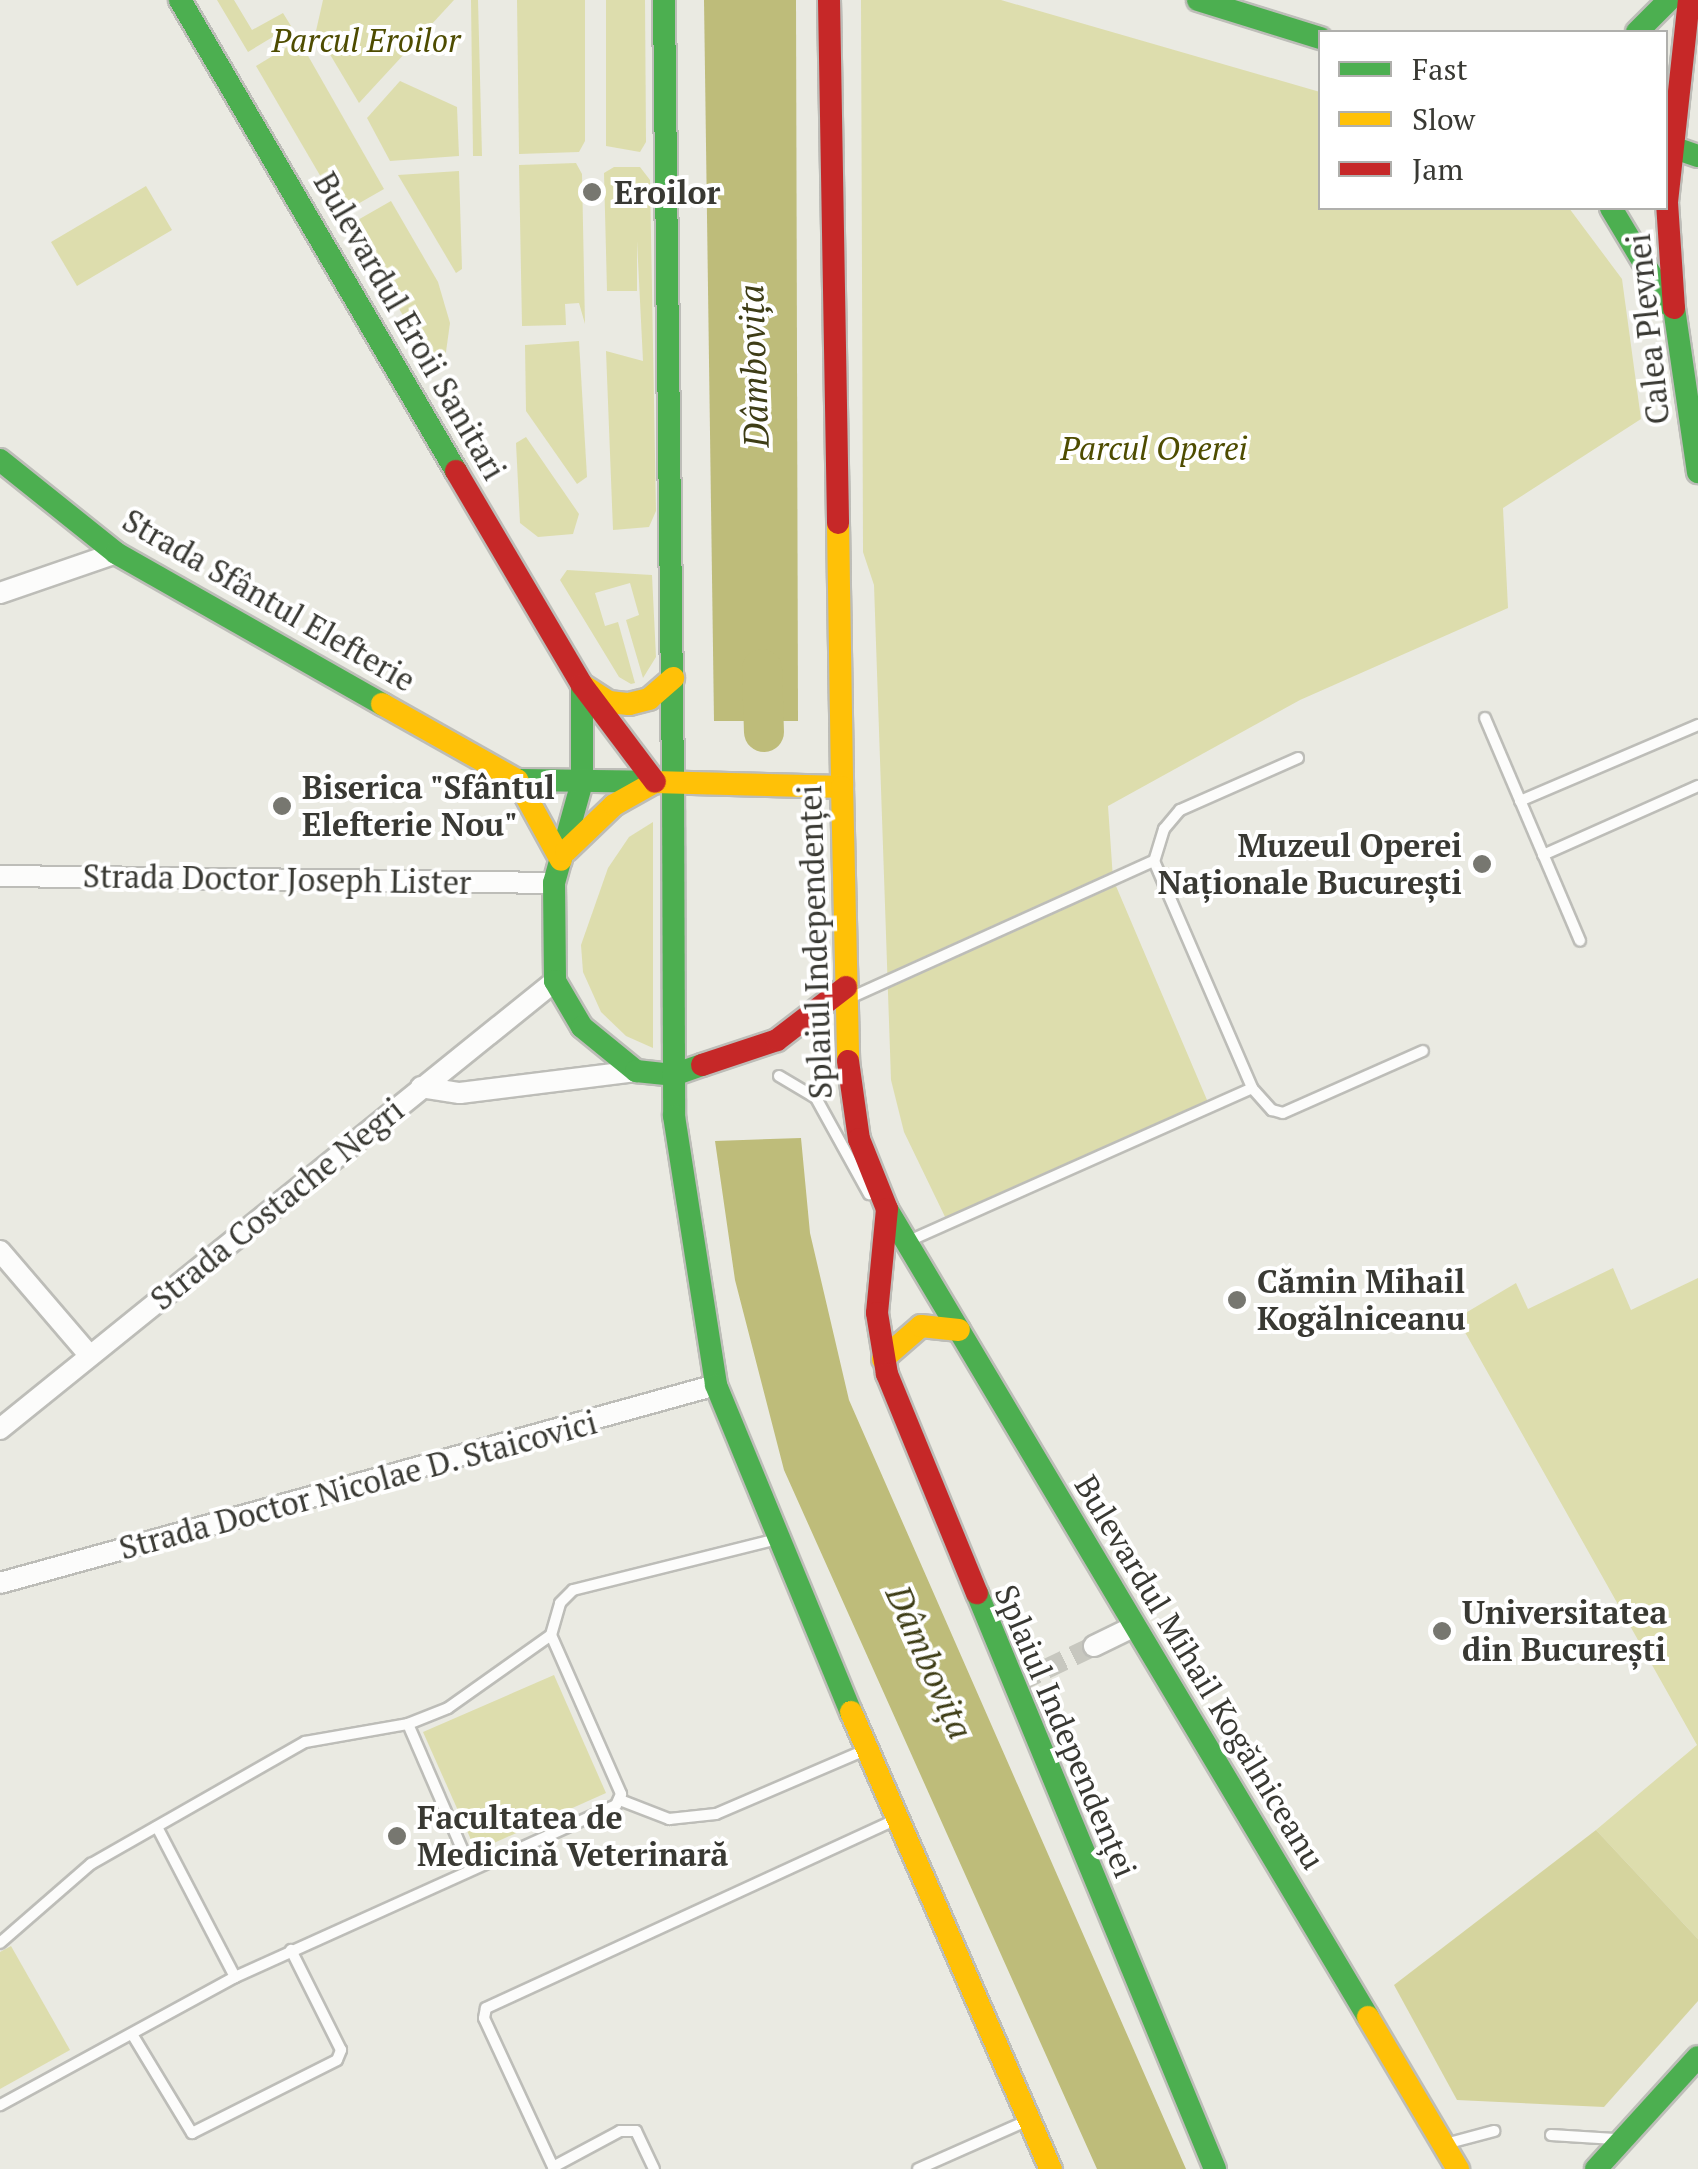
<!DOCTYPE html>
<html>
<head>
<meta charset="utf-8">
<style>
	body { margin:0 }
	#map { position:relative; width:1698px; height:2169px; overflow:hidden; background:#eaeae2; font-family:"PT Serif",serif }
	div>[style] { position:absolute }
	.green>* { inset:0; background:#ddddad }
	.forest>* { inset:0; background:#d5d49e }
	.water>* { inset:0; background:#bebc7a }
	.river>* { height:40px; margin:-20px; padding:0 20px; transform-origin:20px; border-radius:20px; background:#bebc7a }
	.street-tunnel>* { height:20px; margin-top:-10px; transform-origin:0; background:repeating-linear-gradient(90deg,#c7c7bf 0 20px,transparent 0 30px) }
	.roads { filter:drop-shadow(2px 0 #bdbdb8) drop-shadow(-2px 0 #bdbdb8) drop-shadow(0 2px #bdbdb8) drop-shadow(0 -2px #bdbdb8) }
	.lane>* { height:10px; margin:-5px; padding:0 5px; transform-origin:5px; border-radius:5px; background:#fcfcfb }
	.street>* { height:20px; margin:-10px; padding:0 10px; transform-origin:10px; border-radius:10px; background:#fcfcfb }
	.fast>* { height:22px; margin:-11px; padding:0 11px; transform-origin:11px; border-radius:11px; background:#4caf50 }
	.slow>* { height:22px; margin:-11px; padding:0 11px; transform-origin:11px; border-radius:11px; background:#ffc107 }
	.jam>* { height:22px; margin:-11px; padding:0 11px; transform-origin:11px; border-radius:11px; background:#c62828 }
	.dots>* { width:28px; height:28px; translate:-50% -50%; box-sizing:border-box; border:5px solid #fff; border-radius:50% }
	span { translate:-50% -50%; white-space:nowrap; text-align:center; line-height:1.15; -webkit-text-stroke:8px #fff; paint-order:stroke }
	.park-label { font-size:32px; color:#4e4c00; font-style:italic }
	.poi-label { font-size:32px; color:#393933; font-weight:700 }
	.left { translate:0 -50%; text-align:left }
	.right { translate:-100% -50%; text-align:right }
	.street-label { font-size:32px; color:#393933 }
	.water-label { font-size:35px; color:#3e3d16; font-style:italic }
	.legend { position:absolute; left:1318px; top:30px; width:350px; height:180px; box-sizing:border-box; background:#fff; border:2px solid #b0b0ad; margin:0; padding:12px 18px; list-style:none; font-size:30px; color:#393933 }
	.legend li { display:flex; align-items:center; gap:20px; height:50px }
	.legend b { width:50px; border:2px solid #b0b0ad }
</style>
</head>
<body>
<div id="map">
	<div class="green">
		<div style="clip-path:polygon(217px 0,234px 0,252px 30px,283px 13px,291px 26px,248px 52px)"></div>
		<div style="clip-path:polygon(323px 0,454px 0,359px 103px,316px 31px)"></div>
		<div style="clip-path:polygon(471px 0,478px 0,482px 156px,473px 156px)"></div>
		<div style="clip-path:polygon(517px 0,585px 0,585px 141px,579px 152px,519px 154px)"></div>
		<div style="clip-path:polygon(606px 0,645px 0,646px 142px,640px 152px,606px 146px)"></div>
		<div style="clip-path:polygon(861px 0,1001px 0,1320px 92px,1320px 208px,1569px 208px,1622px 279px,1641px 419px,1503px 508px,1508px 608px,1300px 700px,1108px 806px,1113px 879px,1210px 1107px,948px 1223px,904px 1132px,891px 1080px,874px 585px,863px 552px)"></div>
		<div style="clip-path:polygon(299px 40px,384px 189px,342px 213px,256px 66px)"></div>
		<div style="clip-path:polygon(400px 81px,457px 107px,459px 156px,390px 161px,367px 118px)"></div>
		<div style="clip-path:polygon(576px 163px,582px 174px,585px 324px,579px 303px,565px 304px,566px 325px,522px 326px,519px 165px)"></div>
		<div style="clip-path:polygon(614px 167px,640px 167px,650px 180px,656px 511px,649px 527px,613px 530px,606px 351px,643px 361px,637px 241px,637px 291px,607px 291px,604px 173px)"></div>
		<div style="clip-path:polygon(459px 171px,462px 269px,456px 273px,398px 175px)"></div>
		<div style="clip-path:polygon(146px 186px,172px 230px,77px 286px,51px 242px)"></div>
		<div style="clip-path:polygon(391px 201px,438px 282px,450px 323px,445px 359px,435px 369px,349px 225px)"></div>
		<div style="clip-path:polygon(579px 341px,587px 477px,577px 484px,526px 411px,525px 345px)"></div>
		<div style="clip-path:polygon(526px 437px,579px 514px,573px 534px,538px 537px,520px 523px,516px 443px)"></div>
		<div style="clip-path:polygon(567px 570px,652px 575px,656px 657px,643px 678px,626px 620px,639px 615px,630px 583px,595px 593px,605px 626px,618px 622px,635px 683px,631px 684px,619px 677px,560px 580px)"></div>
		<div style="clip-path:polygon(653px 822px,653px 1048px,626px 1036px,601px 1012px,583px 972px,581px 945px,608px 868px,629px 837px)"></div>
		<div style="clip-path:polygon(1613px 1268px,1631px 1310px,1698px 1278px,1698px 1939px,1596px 1830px,1697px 1745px,1457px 1318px,1516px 1283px,1528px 1309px)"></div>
		<div style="clip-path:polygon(554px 1675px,606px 1793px,476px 1851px,423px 1732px)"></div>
		<div style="clip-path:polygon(11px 1946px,70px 2050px,0 2089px,0 1952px)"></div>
	</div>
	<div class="forest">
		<div style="clip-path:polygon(1596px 1830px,1698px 1939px,1698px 2001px,1604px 2107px,1457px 2100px,1394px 1985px)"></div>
	</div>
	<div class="water">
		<div style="clip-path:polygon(704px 0,796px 0,798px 721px,714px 721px)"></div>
		<div style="clip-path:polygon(801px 1138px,810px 1233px,849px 1400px,1186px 2169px,1097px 2169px,784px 1470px,735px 1280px,715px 1141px)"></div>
	</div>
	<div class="river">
		<div style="left:762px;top:669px;width:63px;rotate:88.2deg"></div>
	</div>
	<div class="street-tunnel">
		<div style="left:1019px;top:1682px;width:83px;rotate:-25.6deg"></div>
	</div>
	<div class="roads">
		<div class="lane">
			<div style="left:1485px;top:718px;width:242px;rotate:66.9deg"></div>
			<div style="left:1298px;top:758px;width:129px;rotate:156.2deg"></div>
			<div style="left:1180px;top:810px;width:25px;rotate:130deg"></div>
			<div style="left:1164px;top:829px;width:34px;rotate:107deg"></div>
			<div style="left:1154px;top:861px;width:247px;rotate:66.6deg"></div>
			<div style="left:1252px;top:1088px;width:30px;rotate:48deg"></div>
			<div style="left:1272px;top:1110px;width:11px;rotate:15deg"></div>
			<div style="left:1283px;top:1113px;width:153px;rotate:-23.9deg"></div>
			<div style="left:1520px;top:801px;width:194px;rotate:-23.1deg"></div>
			<div style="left:1543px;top:855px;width:170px;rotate:-24deg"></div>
			<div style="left:850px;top:998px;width:333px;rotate:-24.3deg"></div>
			<div style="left:779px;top:1076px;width:43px;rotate:30.7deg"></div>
			<div style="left:816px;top:1098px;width:110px;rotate:61.1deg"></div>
			<div style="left:911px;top:1240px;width:373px;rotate:-24deg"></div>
			<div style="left:551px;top:1635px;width:33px;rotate:-74deg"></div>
			<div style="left:560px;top:1603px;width:18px;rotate:-45deg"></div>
			<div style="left:573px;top:1590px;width:207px;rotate:-14deg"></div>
			<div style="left:408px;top:1724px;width:156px;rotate:66.6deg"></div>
			<div style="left:620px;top:1800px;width:53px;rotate:21.2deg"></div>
			<div style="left:669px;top:1819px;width:47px;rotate:-6.1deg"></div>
			<div style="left:716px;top:1814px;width:160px;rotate:-23.2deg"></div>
			<div style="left:157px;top:1827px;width:169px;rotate:62.5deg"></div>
			<div style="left:0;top:1943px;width:121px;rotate:-41deg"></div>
			<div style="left:91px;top:1864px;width:246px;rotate:-29.7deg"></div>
			<div style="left:305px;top:1742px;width:105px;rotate:-9.9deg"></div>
			<div style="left:408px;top:1724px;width:43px;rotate:-21.8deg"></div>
			<div style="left:448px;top:1708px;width:126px;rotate:-35.3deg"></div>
			<div style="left:551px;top:1635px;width:174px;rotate:66.2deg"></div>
			<div style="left:621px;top:1794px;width:12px;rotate:114deg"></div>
			<div style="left:616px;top:1805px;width:418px;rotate:155.7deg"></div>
			<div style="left:235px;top:1977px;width:268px;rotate:151.4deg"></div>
			<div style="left:132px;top:2034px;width:116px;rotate:58.8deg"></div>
			<div style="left:192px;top:2133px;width:162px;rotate:-26.7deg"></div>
			<div style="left:337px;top:2060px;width:11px;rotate:-68deg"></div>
			<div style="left:341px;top:2050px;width:112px;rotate:-116.6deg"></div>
			<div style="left:1551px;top:2135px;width:64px;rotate:3.6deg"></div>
			<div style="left:1449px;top:2143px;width:47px;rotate:-14.9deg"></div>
			<div style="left:553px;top:2167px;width:76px;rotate:-28.2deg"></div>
			<div style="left:620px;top:2131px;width:16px"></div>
			<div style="left:636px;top:2131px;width:42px;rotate:64.7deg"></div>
			<div style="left:554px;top:2169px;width:166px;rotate:-114.9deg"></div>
			<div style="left:484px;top:2018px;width:10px;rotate:-79deg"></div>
			<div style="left:486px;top:2008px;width:452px;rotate:-24.7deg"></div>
			<div style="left:918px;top:2169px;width:116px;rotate:-23.9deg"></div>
		</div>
		<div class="street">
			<div style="left:0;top:593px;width:123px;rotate:-19deg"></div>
			<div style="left:0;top:876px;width:554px;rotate:0.72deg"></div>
			<div style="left:421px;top:1087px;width:39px;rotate:9deg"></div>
			<div style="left:460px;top:1093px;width:177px;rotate:-7.1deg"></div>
			<div style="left:0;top:1251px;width:138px;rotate:49.4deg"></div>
			<div style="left:0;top:1429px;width:713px;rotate:-38.91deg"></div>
			<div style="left:0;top:1583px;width:743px;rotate:-15.46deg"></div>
			<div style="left:1094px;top:1646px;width:46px;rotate:-26deg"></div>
		</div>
		<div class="fast">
			<div style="left:180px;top:0;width:546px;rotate:59.63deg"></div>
			<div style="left:664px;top:0;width:782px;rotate:89.34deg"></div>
			<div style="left:1198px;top:0;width:128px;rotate:17.3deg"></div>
			<div style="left:1637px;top:32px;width:45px;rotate:-45deg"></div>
			<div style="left:1666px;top:145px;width:34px;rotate:19deg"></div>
			<div style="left:1611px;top:208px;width:113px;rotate:59.1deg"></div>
			<div style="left:1674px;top:308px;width:166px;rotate:81.7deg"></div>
			<div style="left:0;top:460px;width:149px;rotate:38.7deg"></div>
			<div style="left:116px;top:553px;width:306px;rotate:29.6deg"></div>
			<div style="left:582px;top:687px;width:95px;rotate:90deg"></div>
			<div style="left:582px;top:782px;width:105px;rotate:105.5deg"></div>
			<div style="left:554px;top:883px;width:98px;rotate:89.4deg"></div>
			<div style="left:555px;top:981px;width:53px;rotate:59.6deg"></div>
			<div style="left:582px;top:1027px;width:70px;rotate:39.2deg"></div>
			<div style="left:636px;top:1071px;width:37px;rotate:6deg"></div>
			<div style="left:673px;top:1075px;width:31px;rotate:-19deg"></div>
			<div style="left:517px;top:780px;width:138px;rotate:0.8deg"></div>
			<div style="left:673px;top:782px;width:334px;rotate:89.8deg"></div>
			<div style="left:674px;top:1116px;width:272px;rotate:81.1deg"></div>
			<div style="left:716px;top:1385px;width:354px;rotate:67.6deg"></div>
			<div style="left:888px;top:1211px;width:938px;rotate:59.22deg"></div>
			<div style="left:977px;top:1593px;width:623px;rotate:67.55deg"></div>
			<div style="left:1596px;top:2169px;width:151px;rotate:-47.7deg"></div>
		</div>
		<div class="slow">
			<div style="left:838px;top:523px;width:264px;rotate:89.1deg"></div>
			<div style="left:584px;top:686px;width:30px;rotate:33deg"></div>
			<div style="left:609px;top:702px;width:20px;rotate:6deg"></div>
			<div style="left:629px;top:704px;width:21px;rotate:-14deg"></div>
			<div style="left:649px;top:699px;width:32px;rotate:-41deg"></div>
			<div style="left:382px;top:704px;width:155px;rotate:29.4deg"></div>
			<div style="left:517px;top:780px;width:91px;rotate:61.2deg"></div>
			<div style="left:566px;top:851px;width:66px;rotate:-43.8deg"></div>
			<div style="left:614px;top:805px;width:47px;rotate:-29.3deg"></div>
			<div style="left:655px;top:782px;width:187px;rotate:1.5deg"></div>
			<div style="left:842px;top:787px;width:274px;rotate:88.7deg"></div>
			<div style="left:883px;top:1359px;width:50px;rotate:-41deg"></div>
			<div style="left:921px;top:1326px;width:38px;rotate:6deg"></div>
			<div style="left:851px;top:1712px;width:499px;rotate:66.4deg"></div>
			<div style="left:1368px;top:2017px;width:177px;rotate:59.4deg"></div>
		</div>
		<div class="jam">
			<div style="left:829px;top:0;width:523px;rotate:89.01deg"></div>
			<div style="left:1674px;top:308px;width:106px;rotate:-93.8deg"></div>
			<div style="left:1667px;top:202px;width:203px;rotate:-83.8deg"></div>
			<div style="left:456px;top:471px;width:248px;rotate:59.5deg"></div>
			<div style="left:582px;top:685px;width:121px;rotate:53deg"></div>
			<div style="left:848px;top:1061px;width:79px;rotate:82deg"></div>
			<div style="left:859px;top:1139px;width:75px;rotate:68.2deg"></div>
			<div style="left:887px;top:1209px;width:104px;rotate:95.5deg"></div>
			<div style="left:877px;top:1313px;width:62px;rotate:80.7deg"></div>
			<div style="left:887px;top:1374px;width:237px;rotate:67.7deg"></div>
			<div style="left:702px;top:1065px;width:79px;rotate:-18.4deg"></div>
			<div style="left:777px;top:1040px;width:87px;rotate:-37.5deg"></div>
		</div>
	</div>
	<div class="dots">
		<div style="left:592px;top:192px;background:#777770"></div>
		<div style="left:282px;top:806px;background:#777770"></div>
		<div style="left:1482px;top:864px;background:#777770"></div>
		<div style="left:1237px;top:1300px;background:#777770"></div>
		<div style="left:1442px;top:1631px;background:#777770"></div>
		<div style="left:397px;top:1836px;background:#777770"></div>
	</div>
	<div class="park-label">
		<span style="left:366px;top:40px">Parcul Eroilor</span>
		<span style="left:1154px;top:448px">Parcul Operei</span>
	</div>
	<div class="poi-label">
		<span class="left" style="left:614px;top:192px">Eroilor</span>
		<span class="left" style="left:302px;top:806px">Biserica "Sfântul<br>Elefterie Nou"</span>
		<span class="right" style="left:1462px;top:864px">Muzeul Operei<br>Naționale București</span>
		<span class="left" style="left:1257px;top:1300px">Cămin Mihail<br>Kogălniceanu</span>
		<span class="left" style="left:1462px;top:1631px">Universitatea<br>din București</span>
		<span class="left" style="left:417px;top:1836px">Facultatea de<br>Medicină Veterinară</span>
	</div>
	<div class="street-label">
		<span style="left:410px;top:326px;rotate:60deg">Bulevardul Eroii Sanitari</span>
		<span style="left:1648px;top:329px;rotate:-96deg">Calea Plevnei</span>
		<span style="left:269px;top:600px;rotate:30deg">Strada Sfântul Elefterie</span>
		<span style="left:277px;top:879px;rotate:1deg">Strada Doctor Joseph Lister</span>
		<span style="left:815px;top:942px;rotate:-92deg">Splaiul Independenței</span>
		<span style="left:277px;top:1204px;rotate:-39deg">Strada Costache Negri</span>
		<span style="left:358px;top:1485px;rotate:-15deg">Strada Doctor Nicolae D. Staicovici</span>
		<span style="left:1200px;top:1672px;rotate:59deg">Bulevardul Mihail Kogălniceanu</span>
		<span style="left:1066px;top:1731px;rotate:67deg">Splaiul Independenței</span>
	</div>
	<div class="water-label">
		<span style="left:753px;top:366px;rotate:-92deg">Dâmbovița</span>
		<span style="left:930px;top:1662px;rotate:66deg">Dâmbovița</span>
	</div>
	<ul class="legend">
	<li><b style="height:12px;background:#4caf50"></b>Fast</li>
	<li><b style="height:12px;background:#ffc107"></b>Slow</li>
	<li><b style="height:12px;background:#c62828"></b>Jam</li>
	</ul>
</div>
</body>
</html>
